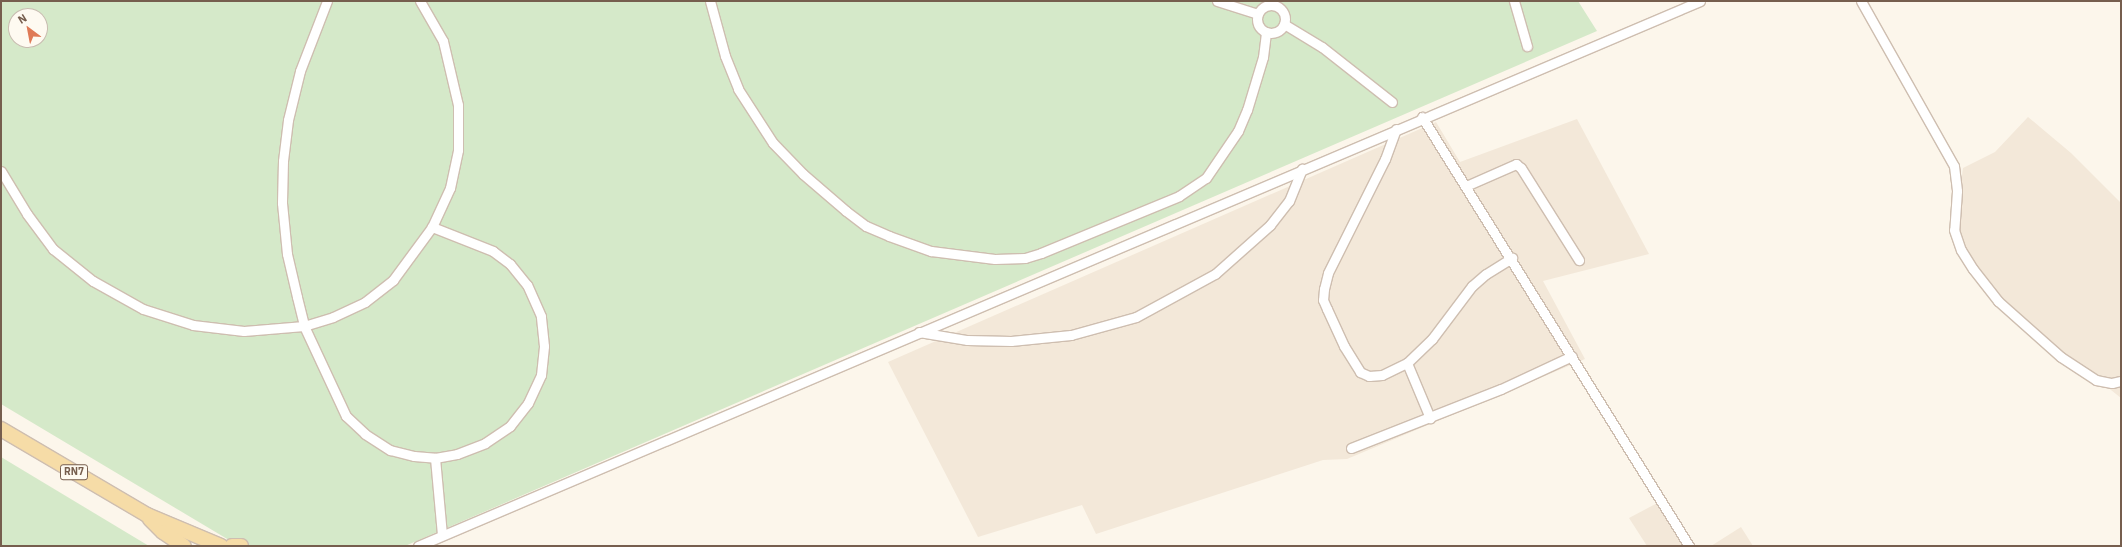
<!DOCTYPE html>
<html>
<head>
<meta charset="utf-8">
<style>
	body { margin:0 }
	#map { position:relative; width:2122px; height:547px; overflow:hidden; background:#fcf6eb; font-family:"IBM Plex Sans",sans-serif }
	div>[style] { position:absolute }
	.residential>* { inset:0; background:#f3e8d9 }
	.green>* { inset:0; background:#d5e9c9 }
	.roads { filter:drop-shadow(1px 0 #cebeb0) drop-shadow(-1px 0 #cebeb0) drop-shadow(0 1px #cebeb0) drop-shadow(0 -1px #cebeb0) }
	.minor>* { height:9px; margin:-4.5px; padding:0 4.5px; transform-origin:4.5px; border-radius:4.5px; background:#fff }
	.minor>.ring { margin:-4.5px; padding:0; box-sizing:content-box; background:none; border:9px solid #fff; border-radius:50% }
	.primary>* { height:14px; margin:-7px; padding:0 7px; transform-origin:7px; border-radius:7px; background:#f6dca7 }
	span { translate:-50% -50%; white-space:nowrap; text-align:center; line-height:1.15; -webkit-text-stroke:3px #fefaf1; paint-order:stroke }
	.shield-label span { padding:1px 3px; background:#fefaf1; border:1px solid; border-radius:3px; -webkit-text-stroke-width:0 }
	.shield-label { font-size:10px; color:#765e4e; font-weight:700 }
	.frame { position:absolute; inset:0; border:2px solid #765e4e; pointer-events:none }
	.north { position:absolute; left:8px; top:8px; width:40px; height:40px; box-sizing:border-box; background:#fefaf1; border:1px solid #c8bcb0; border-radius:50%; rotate:328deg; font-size:11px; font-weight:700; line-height:16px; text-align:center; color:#765e4e }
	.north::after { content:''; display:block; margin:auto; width:14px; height:18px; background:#df7a56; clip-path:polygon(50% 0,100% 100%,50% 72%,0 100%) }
</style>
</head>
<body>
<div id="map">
	<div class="residential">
		<div style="clip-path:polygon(2028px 117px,2071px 153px,2121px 203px,2121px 398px,1982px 287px,1955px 228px,1963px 168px,1995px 152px)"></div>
		<div style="clip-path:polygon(1577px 119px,1649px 254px,1543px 281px,1585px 359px,1347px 459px,1323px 460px,1096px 534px,1082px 505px,978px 537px,888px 362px,1436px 122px,1460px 162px)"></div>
		<div style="clip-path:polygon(1663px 500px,1692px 546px,1647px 546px,1629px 518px)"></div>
		<div style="clip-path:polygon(1741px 527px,1753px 546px,1711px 546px)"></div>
	</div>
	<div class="green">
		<div style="clip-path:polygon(evenodd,1px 1px,1578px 1px,1597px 31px,405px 546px,239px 546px,1px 404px,1px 1px,16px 16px,40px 16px,40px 40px,16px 40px,16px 16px)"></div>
		<div style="clip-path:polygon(1px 457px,149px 546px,1px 546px)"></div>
	</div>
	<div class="roads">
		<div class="minor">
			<div style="left:327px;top:1px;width:75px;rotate:111.1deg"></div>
			<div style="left:300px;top:71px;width:50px;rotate:103.8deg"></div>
			<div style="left:288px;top:120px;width:41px;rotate:97deg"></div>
			<div style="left:283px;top:161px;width:42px;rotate:91.4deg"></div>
			<div style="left:282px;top:203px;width:51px;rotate:84.4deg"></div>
			<div style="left:287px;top:254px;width:44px;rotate:76.9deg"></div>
			<div style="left:297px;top:297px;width:30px;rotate:76deg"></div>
			<div style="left:304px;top:326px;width:99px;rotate:65deg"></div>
			<div style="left:346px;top:416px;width:26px;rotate:43deg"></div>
			<div style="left:365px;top:434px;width:30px;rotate:33deg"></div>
			<div style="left:390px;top:450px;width:25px;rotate:14deg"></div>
			<div style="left:414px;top:456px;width:21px;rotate:5deg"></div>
			<div style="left:435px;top:458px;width:22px;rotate:-10deg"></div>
			<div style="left:457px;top:454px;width:30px;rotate:-21deg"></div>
			<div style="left:485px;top:443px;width:30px;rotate:-34deg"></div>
			<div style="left:510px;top:426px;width:29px;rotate:-52deg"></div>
			<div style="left:528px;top:403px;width:31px;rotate:-65deg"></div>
			<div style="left:541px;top:375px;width:29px;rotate:-84deg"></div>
			<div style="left:544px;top:346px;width:30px;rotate:-96deg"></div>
			<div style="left:541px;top:316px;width:34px;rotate:-114deg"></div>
			<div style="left:527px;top:285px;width:27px;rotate:-129deg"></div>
			<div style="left:510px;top:264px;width:21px;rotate:-143deg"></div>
			<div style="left:493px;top:251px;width:66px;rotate:-158.5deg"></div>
			<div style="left:710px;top:1px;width:57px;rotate:74.7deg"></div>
			<div style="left:725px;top:56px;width:35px;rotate:68deg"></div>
			<div style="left:738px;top:89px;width:64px;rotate:57.1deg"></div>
			<div style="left:773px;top:143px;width:43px;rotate:45.9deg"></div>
			<div style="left:803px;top:174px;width:57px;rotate:40.7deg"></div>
			<div style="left:846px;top:211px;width:25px;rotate:37deg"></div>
			<div style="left:866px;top:226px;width:25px;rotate:23deg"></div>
			<div style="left:889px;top:236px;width:45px;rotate:19.7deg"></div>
			<div style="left:931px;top:251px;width:64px;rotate:7.1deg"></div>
			<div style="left:995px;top:259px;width:30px;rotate:-2deg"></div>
			<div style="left:1025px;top:258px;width:17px;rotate:-17deg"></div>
			<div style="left:1041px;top:253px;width:149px;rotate:-22.4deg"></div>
			<div style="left:1179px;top:196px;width:32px;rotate:-34deg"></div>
			<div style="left:1206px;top:178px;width:57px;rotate:-55.8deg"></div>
			<div style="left:1238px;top:131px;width:23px;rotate:-67deg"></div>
			<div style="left:1247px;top:110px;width:55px;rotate:-73.2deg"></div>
			<div style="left:1263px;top:57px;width:25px;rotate:-83deg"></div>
			<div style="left:1217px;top:1px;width:43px;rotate:17.6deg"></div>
			<div style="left:1514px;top:1px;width:47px;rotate:73.9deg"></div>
			<div style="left:1861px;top:1px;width:189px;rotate:60.6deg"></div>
			<div style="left:1954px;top:166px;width:25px;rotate:83deg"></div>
			<div style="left:1957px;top:191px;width:39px;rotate:94deg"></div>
			<div style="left:1954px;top:230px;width:21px;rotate:71deg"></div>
			<div style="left:1961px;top:250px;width:22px;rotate:58deg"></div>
			<div style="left:1973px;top:269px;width:41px;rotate:52deg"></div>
			<div style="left:1998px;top:301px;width:84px;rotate:41.6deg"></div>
			<div style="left:2061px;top:357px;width:42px;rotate:33.3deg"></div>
			<div style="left:2096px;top:380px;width:16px;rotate:11deg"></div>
			<div style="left:2112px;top:383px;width:9px;rotate:-13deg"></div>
			<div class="ring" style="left:1257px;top:5px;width:19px;height:19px"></div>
			<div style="left:1284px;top:24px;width:44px;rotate:31.2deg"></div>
			<div style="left:1322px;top:47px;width:89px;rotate:38.2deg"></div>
			<div style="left:1422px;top:117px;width:505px;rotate:58.1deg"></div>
			<div style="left:1396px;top:129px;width:32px;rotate:110deg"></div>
			<div style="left:1385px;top:159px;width:127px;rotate:116.6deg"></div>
			<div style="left:1328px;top:273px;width:16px;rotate:104deg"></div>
			<div style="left:1324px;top:289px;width:11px;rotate:95deg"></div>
			<div style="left:1323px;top:300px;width:10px;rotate:66deg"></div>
			<div style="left:1327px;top:309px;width:41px;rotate:65.3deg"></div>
			<div style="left:1344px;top:346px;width:31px;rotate:58deg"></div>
			<div style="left:1360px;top:372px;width:10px;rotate:24deg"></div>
			<div style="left:1369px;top:376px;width:13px;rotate:-4deg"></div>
			<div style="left:1382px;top:375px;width:28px;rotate:-26deg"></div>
			<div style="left:1407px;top:363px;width:35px;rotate:-44deg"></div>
			<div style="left:1432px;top:339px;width:66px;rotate:-53deg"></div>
			<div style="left:1472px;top:286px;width:18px;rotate:-41deg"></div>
			<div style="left:1486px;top:274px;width:31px;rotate:-32deg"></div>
			<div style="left:1px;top:171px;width:50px;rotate:58.8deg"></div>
			<div style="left:27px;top:214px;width:44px;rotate:53.4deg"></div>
			<div style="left:53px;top:249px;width:51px;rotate:38.7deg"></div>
			<div style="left:93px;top:281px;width:57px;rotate:29.2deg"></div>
			<div style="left:143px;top:309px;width:52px;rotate:17.7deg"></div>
			<div style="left:193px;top:325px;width:51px;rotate:6.7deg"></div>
			<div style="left:244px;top:331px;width:60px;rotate:-4.8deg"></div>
			<div style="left:304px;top:326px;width:30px;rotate:-17deg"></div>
			<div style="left:333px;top:317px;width:35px;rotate:-25deg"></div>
			<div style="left:365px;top:302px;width:36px;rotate:-38deg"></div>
			<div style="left:393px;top:280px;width:66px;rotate:-53.7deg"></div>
			<div style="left:432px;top:227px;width:43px;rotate:-65.2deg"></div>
			<div style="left:450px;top:188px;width:39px;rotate:-78deg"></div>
			<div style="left:458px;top:150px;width:45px;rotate:-90deg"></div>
			<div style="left:458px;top:105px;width:66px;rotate:-103.2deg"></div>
			<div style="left:443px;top:41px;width:46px;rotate:-119.9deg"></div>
			<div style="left:1466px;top:186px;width:55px;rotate:-23.7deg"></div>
			<div style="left:1516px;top:164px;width:6px;rotate:39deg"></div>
			<div style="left:1521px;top:168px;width:109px;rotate:57.8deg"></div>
			<div style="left:919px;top:332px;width:49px;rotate:9.5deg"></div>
			<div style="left:967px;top:340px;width:44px;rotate:1.3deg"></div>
			<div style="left:1011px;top:341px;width:60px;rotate:-5.7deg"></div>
			<div style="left:1071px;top:335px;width:67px;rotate:-15.5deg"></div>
			<div style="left:1136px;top:317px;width:90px;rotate:-28.6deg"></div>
			<div style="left:1215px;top:274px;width:74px;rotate:-41.7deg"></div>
			<div style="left:1270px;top:225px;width:31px;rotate:-52deg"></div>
			<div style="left:1289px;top:201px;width:35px;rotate:-68deg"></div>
			<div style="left:1407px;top:363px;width:60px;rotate:67.3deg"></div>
			<div style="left:1351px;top:448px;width:161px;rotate:-21.5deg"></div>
			<div style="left:1501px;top:389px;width:78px;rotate:-24.9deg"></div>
			<div style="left:435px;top:458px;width:77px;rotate:84.8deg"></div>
			<div style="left:418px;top:546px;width:1393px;rotate:-23.03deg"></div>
		</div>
		<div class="primary">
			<div style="left:1px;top:429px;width:169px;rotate:30.5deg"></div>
			<div style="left:147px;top:515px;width:80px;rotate:22.7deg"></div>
			<div style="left:150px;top:519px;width:18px;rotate:45deg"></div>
			<div style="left:163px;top:532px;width:25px;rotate:34deg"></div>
			<div style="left:232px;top:546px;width:9px"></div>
		</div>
	</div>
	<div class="shield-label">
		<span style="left:74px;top:472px">RN7</span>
	</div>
	<div class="frame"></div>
	<div class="north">N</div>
</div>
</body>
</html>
